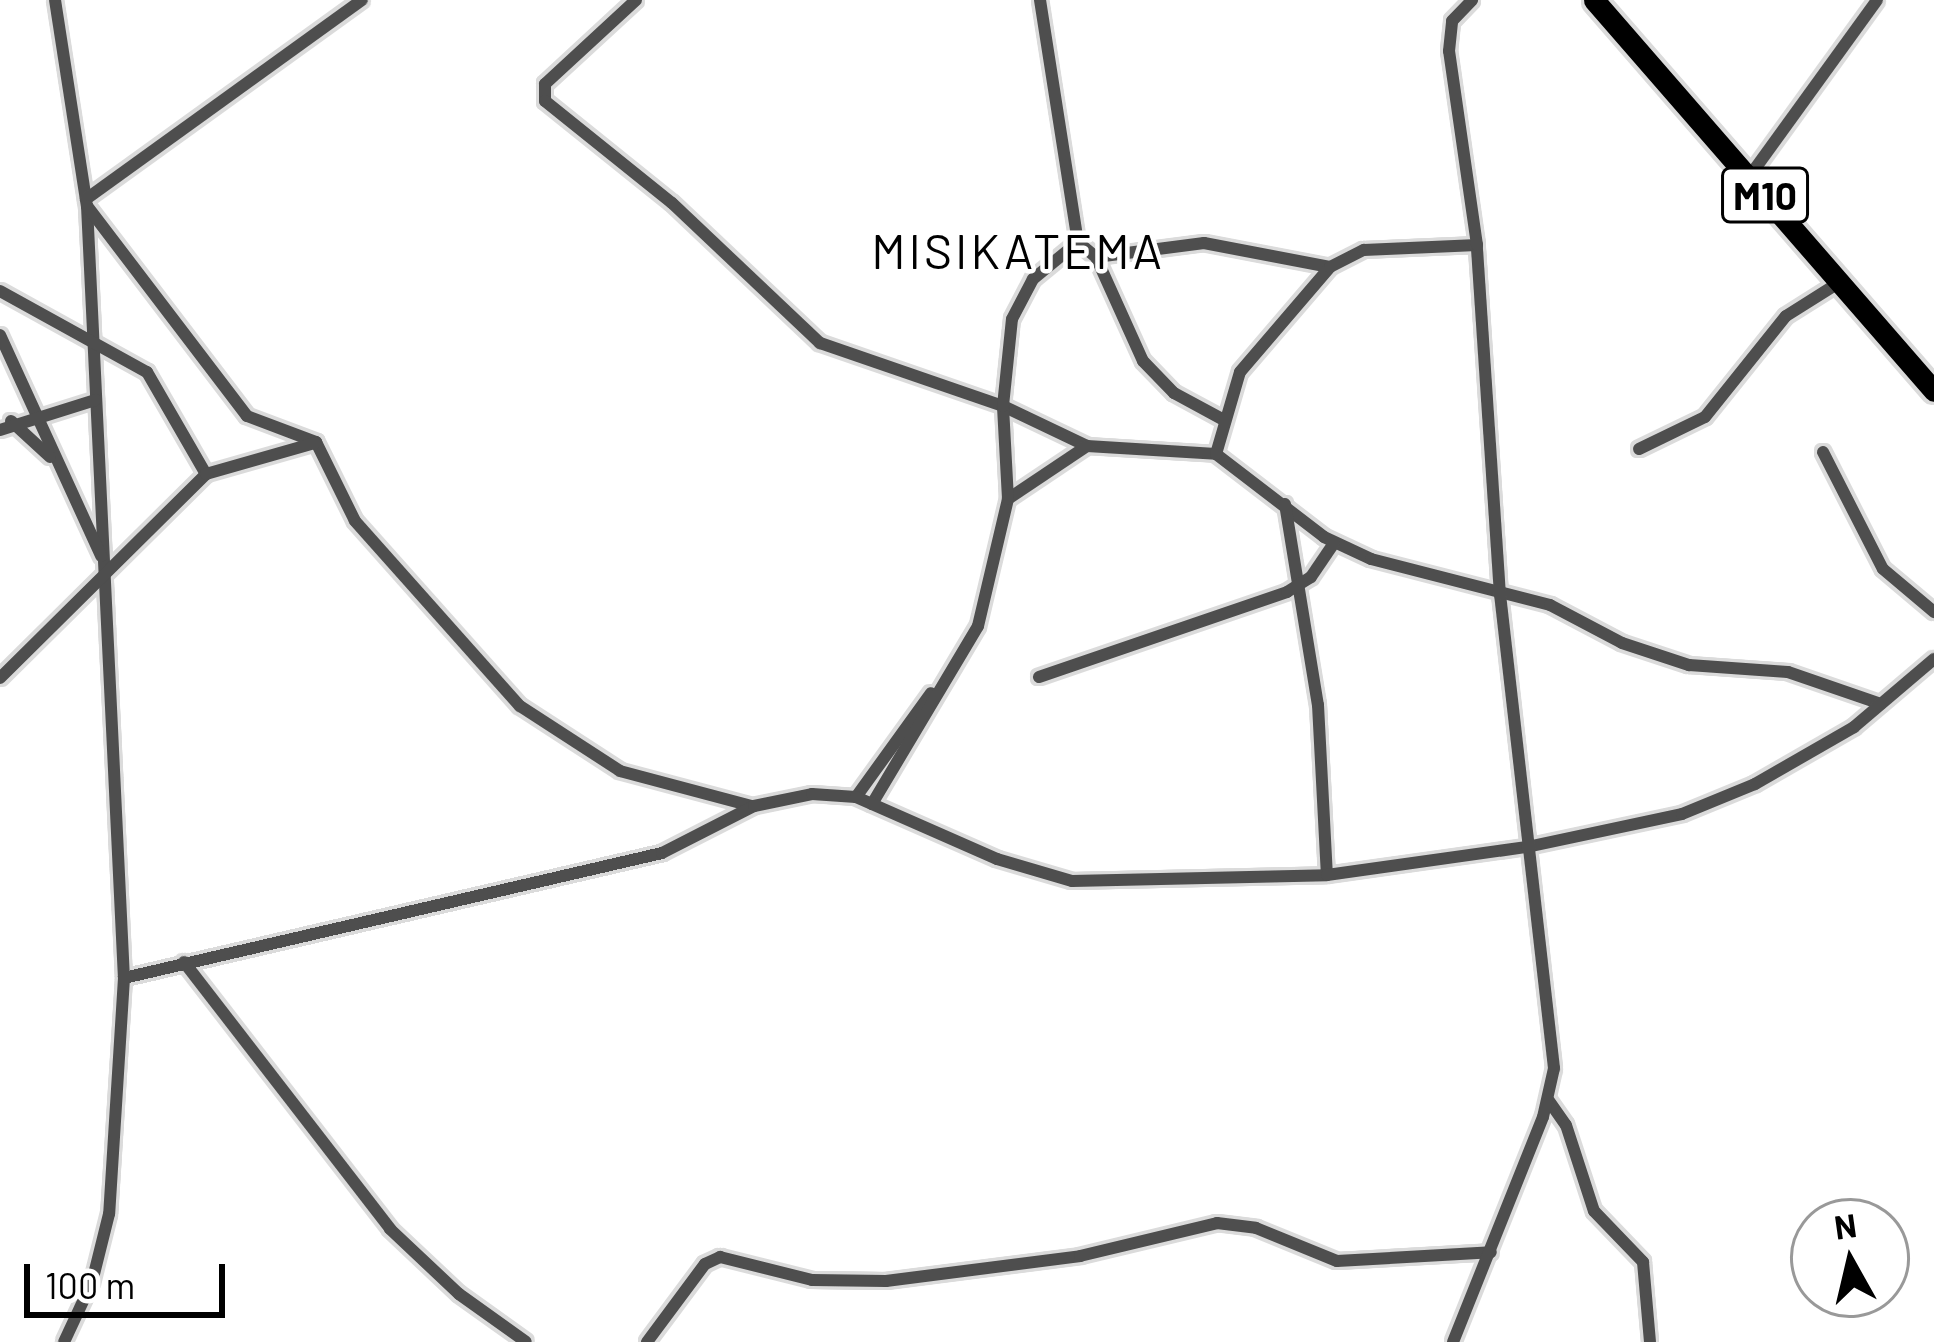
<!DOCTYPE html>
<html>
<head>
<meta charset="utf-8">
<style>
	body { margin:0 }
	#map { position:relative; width:1934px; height:1342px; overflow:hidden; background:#fff; font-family:Barlow,sans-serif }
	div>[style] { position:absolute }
	.roads { filter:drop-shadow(3px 0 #dbdbdb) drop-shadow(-3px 0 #dbdbdb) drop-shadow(0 3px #dbdbdb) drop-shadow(0 -3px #dbdbdb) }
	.street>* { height:12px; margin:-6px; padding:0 6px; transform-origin:6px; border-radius:6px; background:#4e4e4e }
	.highway>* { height:21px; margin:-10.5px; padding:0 10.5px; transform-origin:10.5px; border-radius:10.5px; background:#000 }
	span { translate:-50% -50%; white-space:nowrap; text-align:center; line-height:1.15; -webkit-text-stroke:9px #fff; paint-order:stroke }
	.shield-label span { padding:3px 9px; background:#fff; border:3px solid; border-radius:9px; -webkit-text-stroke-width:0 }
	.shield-label { font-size:39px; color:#000; font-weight:700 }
	.quarter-label { font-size:48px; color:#000; letter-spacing:3px }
	.north { position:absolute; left:1790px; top:1198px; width:120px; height:120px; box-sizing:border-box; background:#fff; border:3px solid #999; border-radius:50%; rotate:352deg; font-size:33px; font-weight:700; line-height:48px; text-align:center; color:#000 }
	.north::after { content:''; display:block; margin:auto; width:42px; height:54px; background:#000; clip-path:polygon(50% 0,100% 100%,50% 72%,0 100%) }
	.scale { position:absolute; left:24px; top:1264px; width:201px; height:54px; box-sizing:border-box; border:6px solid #000; border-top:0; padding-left:15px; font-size:36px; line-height:42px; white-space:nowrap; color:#000; -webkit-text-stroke:9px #fff; paint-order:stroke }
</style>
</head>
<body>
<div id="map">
	<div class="roads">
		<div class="street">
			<div style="left:55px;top:0;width:208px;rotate:81.2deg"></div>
			<div style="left:87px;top:206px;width:773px;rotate:87.26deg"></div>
			<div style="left:124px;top:978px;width:236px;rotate:93.6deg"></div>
			<div style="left:109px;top:1214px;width:70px;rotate:104deg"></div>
			<div style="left:92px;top:1282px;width:66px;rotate:115deg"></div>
			<div style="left:636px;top:0;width:124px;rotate:137.3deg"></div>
			<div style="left:545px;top:84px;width:17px;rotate:90deg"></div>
			<div style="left:545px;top:101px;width:163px;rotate:38.8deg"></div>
			<div style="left:672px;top:203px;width:204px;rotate:43.4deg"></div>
			<div style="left:820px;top:343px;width:194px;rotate:19deg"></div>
			<div style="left:1003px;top:406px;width:93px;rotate:25.5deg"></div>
			<div style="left:1087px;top:446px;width:129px;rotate:3.5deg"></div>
			<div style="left:1216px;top:454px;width:136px;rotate:37.5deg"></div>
			<div style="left:1324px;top:537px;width:52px;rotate:25.1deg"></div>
			<div style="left:1371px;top:559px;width:185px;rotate:14.4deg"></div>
			<div style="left:1550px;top:605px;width:81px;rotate:27.8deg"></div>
			<div style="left:1622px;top:643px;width:71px;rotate:18.2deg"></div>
			<div style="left:1689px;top:665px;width:99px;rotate:4deg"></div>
			<div style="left:1788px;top:672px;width:98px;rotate:19deg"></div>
			<div style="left:1040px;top:0;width:245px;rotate:81.1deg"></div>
			<div style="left:1078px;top:242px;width:23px;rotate:40deg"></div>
			<div style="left:1096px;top:257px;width:114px;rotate:65.7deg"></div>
			<div style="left:1143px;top:361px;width:45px;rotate:45.9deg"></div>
			<div style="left:1174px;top:393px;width:57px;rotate:28.4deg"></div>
			<div style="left:1749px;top:177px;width:218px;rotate:-54.1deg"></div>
			<div style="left:86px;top:199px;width:340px;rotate:-35.8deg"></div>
			<div style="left:87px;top:206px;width:264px;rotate:52.7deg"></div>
			<div style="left:247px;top:416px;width:74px;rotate:20.6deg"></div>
			<div style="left:316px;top:442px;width:88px;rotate:63.7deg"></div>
			<div style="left:355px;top:521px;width:248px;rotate:48.3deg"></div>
			<div style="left:520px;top:706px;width:119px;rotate:33deg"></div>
			<div style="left:620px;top:771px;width:137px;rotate:14.9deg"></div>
			<div style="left:1096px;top:257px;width:109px;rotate:-7.4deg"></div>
			<div style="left:1204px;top:243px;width:128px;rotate:10.8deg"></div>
			<div style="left:0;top:291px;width:168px;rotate:28.9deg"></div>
			<div style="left:147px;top:372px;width:118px;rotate:60deg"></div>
			<div style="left:0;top:335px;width:243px;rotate:65.4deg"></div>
			<div style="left:11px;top:421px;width:53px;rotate:42.7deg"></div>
			<div style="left:0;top:430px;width:100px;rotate:-17.5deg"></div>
			<div style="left:1639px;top:449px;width:73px;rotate:-25.9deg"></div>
			<div style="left:1705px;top:417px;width:129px;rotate:-51.3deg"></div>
			<div style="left:1786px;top:316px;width:64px;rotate:-32.2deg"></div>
			<div style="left:1823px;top:452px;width:131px;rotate:62.9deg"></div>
			<div style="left:1883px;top:569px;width:67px;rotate:40.1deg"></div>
			<div style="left:1216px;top:454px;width:85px;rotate:-73.7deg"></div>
			<div style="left:1240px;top:372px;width:138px;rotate:-49.4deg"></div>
			<div style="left:1330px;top:267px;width:38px;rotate:-27deg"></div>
			<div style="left:1364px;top:250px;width:113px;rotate:-2.5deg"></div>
			<div style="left:1008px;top:499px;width:95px;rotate:-33.9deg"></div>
			<div style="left:1285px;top:504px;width:204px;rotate:80.7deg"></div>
			<div style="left:1318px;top:705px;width:170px;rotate:87deg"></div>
			<div style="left:1039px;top:677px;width:262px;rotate:-18.9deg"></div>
			<div style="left:1287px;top:592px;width:28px;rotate:-32deg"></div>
			<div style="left:1311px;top:577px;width:41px;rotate:-55.9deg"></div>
			<div style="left:0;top:678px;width:290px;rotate:-44.7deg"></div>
			<div style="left:206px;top:474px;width:113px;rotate:-15.9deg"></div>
			<div style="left:856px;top:797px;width:128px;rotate:-54.2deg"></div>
			<div style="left:872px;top:804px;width:207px;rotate:-59.2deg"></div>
			<div style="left:978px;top:626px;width:130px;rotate:-76.7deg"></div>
			<div style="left:1008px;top:499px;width:93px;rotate:-93.1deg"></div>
			<div style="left:1003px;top:406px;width:87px;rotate:-84.1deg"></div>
			<div style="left:1012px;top:319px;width:45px;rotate:-62.3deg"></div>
			<div style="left:1033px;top:279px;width:58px;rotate:-39.4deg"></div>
			<div style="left:184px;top:962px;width:337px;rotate:52.3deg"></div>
			<div style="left:390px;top:1229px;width:95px;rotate:43.3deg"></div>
			<div style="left:459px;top:1294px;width:82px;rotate:35.6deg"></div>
			<div style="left:124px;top:978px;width:552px;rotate:-13.08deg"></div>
			<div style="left:662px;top:853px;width:103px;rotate:-27.1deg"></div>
			<div style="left:754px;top:806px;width:59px;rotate:-11.7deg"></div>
			<div style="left:812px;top:794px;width:44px;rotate:3.9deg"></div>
			<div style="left:856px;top:797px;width:154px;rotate:23.7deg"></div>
			<div style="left:997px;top:859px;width:78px;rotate:16.3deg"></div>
			<div style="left:1072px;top:881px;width:255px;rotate:-1.3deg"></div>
			<div style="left:1327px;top:875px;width:202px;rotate:-8deg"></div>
			<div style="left:1527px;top:847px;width:158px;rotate:-12deg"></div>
			<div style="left:1682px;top:814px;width:79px;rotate:-22.3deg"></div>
			<div style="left:1755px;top:784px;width:114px;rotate:-29.9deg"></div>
			<div style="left:1854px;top:727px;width:105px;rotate:-40.4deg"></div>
			<div style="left:1549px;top:1101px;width:29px;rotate:55deg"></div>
			<div style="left:1566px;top:1125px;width:90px;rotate:72deg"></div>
			<div style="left:1594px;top:1211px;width:71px;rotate:46.1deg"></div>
			<div style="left:1643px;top:1262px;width:80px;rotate:85deg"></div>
			<div style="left:647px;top:1342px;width:97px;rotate:-53.4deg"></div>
			<div style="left:705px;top:1264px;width:17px;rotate:-25deg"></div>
			<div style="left:720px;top:1257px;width:95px;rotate:14deg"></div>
			<div style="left:812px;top:1280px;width:74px;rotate:0.8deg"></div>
			<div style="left:886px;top:1281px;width:196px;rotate:-7.3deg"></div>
			<div style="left:1080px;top:1256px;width:141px;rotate:-13.5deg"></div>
			<div style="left:1217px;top:1223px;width:39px;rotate:7deg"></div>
			<div style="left:1256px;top:1228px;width:87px;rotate:22.2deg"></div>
			<div style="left:1337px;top:1261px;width:154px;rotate:-3.3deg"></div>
			<div style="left:1453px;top:1342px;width:242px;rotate:-68.2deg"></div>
			<div style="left:1543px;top:1117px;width:50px;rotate:-77.3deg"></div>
			<div style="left:1554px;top:1068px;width:476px;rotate:-96.5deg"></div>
			<div style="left:1500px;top:595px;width:351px;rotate:-93.8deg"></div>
			<div style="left:1477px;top:245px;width:196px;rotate:-98.2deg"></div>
			<div style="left:1449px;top:51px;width:30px;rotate:-84deg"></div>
			<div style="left:1452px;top:21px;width:29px;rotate:-46deg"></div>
		</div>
		<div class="highway">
			<div style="left:1594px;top:0;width:518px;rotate:48.99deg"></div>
		</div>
	</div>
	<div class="shield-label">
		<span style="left:1765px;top:195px">M10</span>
	</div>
	<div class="quarter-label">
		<span style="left:1018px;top:251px">MISIKATEMA</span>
	</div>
	<div class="north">N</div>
	<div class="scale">100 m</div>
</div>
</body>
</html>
